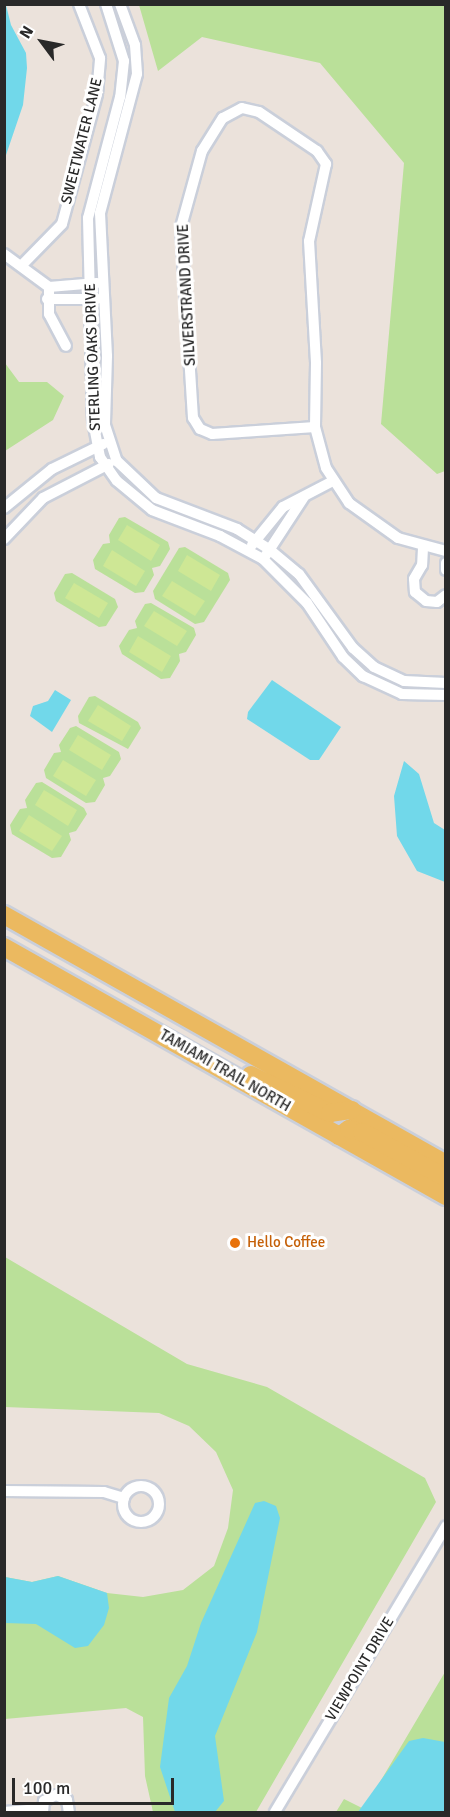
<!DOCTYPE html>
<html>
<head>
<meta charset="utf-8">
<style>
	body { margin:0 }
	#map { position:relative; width:450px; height:1817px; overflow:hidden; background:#ebe2db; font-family:Signika,sans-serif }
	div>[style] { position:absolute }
	.green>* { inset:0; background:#bae099 }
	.pitch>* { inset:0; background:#cee795 }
	.water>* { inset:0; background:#71d8ea }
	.roads { filter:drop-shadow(2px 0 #cacfda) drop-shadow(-2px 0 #cacfda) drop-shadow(0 2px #cacfda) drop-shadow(0 -2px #cacfda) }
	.minor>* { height:10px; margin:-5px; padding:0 5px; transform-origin:5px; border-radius:5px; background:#fff }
	.minor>.ring { margin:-5px; padding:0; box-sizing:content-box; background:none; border:10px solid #fff; border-radius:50% }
	.primary>* { height:18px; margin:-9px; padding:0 9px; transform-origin:9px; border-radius:9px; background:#ebb960 }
	.dots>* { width:16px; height:16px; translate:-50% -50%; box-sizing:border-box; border:3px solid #fff; border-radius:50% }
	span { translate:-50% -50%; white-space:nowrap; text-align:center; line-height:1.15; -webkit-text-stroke:6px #fff; paint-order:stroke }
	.street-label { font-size:15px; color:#292929 }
	.food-label { font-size:15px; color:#c56008 }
	.left { translate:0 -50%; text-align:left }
	.frame { position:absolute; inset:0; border:6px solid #292929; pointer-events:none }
	.north { position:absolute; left:12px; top:12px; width:60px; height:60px; -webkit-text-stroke:4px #fff; paint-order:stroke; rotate:302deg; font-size:16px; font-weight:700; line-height:24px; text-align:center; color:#292929 }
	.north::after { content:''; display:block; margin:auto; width:21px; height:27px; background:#292929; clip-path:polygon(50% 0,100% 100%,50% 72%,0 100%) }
	.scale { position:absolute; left:12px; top:1778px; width:162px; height:27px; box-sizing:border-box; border:3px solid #292929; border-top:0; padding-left:8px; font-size:18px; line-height:21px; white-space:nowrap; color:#292929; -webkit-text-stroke:4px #fff; paint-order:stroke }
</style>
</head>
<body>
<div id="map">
	<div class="green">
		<div style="clip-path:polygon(139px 5px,445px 5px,445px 471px,437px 474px,381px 424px,404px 163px,320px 63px,202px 37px,158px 71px)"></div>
		<div style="clip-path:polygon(5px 363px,19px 382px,47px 382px,64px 396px,53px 420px,5px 451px)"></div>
		<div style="clip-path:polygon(125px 517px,168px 542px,170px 549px,160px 566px,152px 568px,154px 575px,144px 592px,135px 593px,95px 569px,93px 560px,103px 544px,110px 543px,109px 535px,119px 518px)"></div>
		<div style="clip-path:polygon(185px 547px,228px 573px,230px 580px,204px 622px,195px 624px,155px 599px,153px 591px,179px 548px)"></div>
		<div style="clip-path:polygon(72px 573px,115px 599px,118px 607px,106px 626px,99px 627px,56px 601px,54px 593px,65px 574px)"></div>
		<div style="clip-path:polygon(151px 603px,194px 628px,196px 635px,186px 652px,179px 654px,180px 661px,170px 678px,161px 679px,122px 654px,119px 646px,129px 630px,137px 628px,135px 621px,145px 604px)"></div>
		<div style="clip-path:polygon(95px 696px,138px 722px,141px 728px,128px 749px,79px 723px,78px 716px,89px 697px)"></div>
		<div style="clip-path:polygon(76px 726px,119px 752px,121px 759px,110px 776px,103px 778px,105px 785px,95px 802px,86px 803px,46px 778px,44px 770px,54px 753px,61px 752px,59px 745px,70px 728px)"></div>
		<div style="clip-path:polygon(42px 782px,84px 808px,87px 814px,76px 831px,69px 833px,71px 840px,61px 857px,52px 858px,12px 834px,10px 825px,20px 809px,27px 808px,25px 800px,36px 783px)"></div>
		<div style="clip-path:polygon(5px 1257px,187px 1364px,267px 1387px,425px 1478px,436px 1502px,256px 1812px,153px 1812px,145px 1776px,143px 1717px,126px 1708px,5px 1719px,5px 1577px,32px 1582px,58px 1576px,107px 1593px,143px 1597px,183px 1590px,214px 1566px,228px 1528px,233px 1490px,216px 1452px,189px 1426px,159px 1413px,5px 1407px)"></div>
		<div style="clip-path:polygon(445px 1672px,445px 1812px,336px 1812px,344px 1799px,364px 1809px)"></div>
	</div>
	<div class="pitch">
		<div style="clip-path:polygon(127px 525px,160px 545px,151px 561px,118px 540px)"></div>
		<div style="clip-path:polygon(112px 550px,145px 571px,136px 586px,103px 566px)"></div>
		<div style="clip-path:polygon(187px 555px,220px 575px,211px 591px,178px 571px)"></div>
		<div style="clip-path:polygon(172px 581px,205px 601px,195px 616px,162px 596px)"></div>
		<div style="clip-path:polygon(74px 583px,108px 603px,99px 618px,65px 598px)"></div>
		<div style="clip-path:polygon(154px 611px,187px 631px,177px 646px,144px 626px)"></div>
		<div style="clip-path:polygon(138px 636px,171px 656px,162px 672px,129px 652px)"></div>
		<div style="clip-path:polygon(98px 705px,131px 726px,122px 741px,88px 721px)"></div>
		<div style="clip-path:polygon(78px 735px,111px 755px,102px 770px,69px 750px)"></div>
		<div style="clip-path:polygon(63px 760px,96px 780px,86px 796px,53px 776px)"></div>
		<div style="clip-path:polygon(44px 790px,77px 810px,68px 826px,35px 805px)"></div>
		<div style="clip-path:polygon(29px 815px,62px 836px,52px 851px,19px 831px)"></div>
	</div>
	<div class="water">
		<div style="clip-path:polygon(6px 5px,11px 25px,26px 53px,27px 68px,23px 105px,5px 158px)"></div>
		<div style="clip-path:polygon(272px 680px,341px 727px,319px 760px,310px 760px,247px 719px,248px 712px)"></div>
		<div style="clip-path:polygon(55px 690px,71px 700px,52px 732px,30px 716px,33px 706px,48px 701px)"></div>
		<div style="clip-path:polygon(404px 761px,419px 774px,434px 823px,445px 830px,445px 882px,417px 871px,397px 836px,394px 796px)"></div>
		<div style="clip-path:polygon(264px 1501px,276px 1506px,280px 1518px,257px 1632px,215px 1736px,224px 1801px,215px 1812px,175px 1812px,160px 1767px,169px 1698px,187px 1666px,201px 1623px,255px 1503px)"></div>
		<div style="clip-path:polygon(58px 1576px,107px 1593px,109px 1608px,104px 1625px,88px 1646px,75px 1648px,36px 1624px,5px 1623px,5px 1577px,32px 1582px)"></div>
		<div style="clip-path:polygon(423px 1738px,445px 1742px,445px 1812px,358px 1812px,409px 1741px)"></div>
	</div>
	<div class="roads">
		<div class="minor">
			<div style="left:106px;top:4px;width:60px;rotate:72.5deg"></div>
			<div style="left:124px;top:61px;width:36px;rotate:96deg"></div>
			<div style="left:120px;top:97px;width:125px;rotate:104.8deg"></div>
			<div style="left:88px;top:218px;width:203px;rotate:88.6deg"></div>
			<div style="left:93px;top:421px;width:37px;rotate:79deg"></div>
			<div style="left:100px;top:457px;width:29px;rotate:55deg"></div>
			<div style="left:117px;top:481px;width:45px;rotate:39.6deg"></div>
			<div style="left:152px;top:510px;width:73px;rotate:20.9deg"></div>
			<div style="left:220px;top:536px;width:49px;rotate:28.1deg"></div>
			<div style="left:263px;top:559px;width:62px;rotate:45deg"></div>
			<div style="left:307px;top:603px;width:65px;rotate:56.3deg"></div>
			<div style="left:343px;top:657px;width:28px;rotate:44deg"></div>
			<div style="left:363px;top:676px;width:43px;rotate:24.8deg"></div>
			<div style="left:402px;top:694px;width:44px;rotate:1.3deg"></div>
			<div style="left:120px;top:4px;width:44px;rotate:69.9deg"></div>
			<div style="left:135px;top:45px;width:29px;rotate:86deg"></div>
			<div style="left:137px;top:74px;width:144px;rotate:104.9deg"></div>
			<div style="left:100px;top:213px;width:143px;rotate:87.2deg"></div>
			<div style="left:107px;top:356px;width:69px;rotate:91.7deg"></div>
			<div style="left:105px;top:425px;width:38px;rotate:72deg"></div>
			<div style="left:117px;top:461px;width:54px;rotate:43.5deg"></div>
			<div style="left:156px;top:498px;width:87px;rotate:20.9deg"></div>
			<div style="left:237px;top:529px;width:38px;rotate:32deg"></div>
			<div style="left:269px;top:549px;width:39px;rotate:40deg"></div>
			<div style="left:299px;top:574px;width:92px;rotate:53.9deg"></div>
			<div style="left:353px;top:648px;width:28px;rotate:42deg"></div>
			<div style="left:374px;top:667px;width:33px;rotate:25deg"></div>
			<div style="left:404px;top:681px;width:42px;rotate:2.7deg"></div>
			<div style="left:242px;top:108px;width:17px;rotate:13deg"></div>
			<div style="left:259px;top:112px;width:70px;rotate:33.9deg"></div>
			<div style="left:317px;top:151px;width:16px;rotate:55deg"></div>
			<div style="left:326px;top:164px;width:79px;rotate:102.4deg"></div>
			<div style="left:309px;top:241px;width:122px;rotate:86.7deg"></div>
			<div style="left:316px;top:363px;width:64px;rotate:90.9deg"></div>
			<div style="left:315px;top:427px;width:103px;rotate:176.1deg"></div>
			<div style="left:212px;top:434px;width:13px;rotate:-157deg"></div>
			<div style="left:200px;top:429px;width:13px;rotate:-122deg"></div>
			<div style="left:193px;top:418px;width:191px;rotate:-93.6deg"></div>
			<div style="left:181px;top:227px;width:79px;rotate:-74.6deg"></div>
			<div style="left:202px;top:151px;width:39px;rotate:-58deg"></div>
			<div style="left:223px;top:118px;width:21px;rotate:-28deg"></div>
			<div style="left:4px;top:254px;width:56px;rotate:36.3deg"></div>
			<div style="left:49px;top:287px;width:48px;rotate:-4.8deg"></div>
			<div style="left:22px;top:265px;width:57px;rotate:-45.7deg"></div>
			<div style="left:62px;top:224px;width:135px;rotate:-74.9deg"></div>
			<div style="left:97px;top:94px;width:36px;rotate:-85deg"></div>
			<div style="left:100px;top:58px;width:58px;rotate:-111.3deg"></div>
			<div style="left:49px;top:287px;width:27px;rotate:90deg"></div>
			<div style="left:49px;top:314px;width:36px;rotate:62deg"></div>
			<div style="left:47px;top:299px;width:50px"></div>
			<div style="left:315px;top:427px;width:42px;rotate:75deg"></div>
			<div style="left:326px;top:468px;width:42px;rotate:56.7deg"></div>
			<div style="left:349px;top:503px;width:60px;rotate:35.5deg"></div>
			<div style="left:398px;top:538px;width:50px;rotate:15.2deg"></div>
			<div style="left:4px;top:508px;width:62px;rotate:-39.1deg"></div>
			<div style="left:52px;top:469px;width:57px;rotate:-26.1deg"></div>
			<div style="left:4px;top:539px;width:57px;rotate:-46.4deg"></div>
			<div style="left:43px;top:498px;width:74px;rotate:-27.3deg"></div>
			<div style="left:252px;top:545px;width:49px;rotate:-50.8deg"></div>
			<div style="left:283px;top:507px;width:56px;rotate:-27.5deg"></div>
			<div style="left:423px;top:548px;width:17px;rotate:93deg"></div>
			<div style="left:422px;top:565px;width:16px;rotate:120deg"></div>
			<div style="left:414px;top:579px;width:13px;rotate:86deg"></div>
			<div style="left:415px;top:592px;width:14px;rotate:39deg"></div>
			<div style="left:426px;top:601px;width:11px;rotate:5deg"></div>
			<div style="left:437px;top:602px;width:11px;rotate:-38deg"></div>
			<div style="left:266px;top:555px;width:69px;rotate:-56.8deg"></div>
			<div style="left:446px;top:563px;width:7px;rotate:90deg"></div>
			<div class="ring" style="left:123px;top:1486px;width:26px;height:26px"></div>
			<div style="left:4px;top:1491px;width:100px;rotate:0.6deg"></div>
			<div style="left:104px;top:1492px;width:21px;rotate:17deg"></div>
			<div style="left:4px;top:1812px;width:38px;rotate:-5deg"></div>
			<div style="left:43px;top:1812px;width:11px;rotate:-85deg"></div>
			<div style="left:44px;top:1801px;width:13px;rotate:-27deg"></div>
			<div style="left:56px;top:1795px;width:12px;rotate:24deg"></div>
			<div style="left:67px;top:1800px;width:12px;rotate:81deg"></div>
			<div style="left:275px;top:1812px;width:333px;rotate:-59.1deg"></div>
		</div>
		<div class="primary">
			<div style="left:4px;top:915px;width:507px;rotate:29.39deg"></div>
			<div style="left:4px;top:947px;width:507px;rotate:29.39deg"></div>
			<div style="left:251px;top:1075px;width:88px;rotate:25.7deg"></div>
			<div style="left:330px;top:1113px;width:22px;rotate:-8deg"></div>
			<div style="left:339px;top:1136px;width:12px;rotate:-35deg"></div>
			<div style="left:349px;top:1129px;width:13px;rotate:13deg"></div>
			<div style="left:362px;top:1132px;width:96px;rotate:28.7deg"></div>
		</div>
	</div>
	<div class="dots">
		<div style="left:235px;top:1243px;background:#e8710a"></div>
	</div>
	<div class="street-label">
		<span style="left:82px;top:141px;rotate:-76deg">SWEETWATER LANE</span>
		<span style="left:187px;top:295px;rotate:-93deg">SILVERSTRAND DRIVE</span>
		<span style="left:93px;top:357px;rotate:-92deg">STERLING OAKS DRIVE</span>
		<span style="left:225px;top:1071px;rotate:30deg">TAMIAMI TRAIL NORTH</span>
		<span style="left:360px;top:1669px;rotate:-59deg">VIEWPOINT DRIVE</span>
	</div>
	<div class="food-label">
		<span class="left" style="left:247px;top:1243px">Hello Coffee</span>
	</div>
	<div class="frame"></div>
	<div class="north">N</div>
	<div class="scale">100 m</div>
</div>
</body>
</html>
